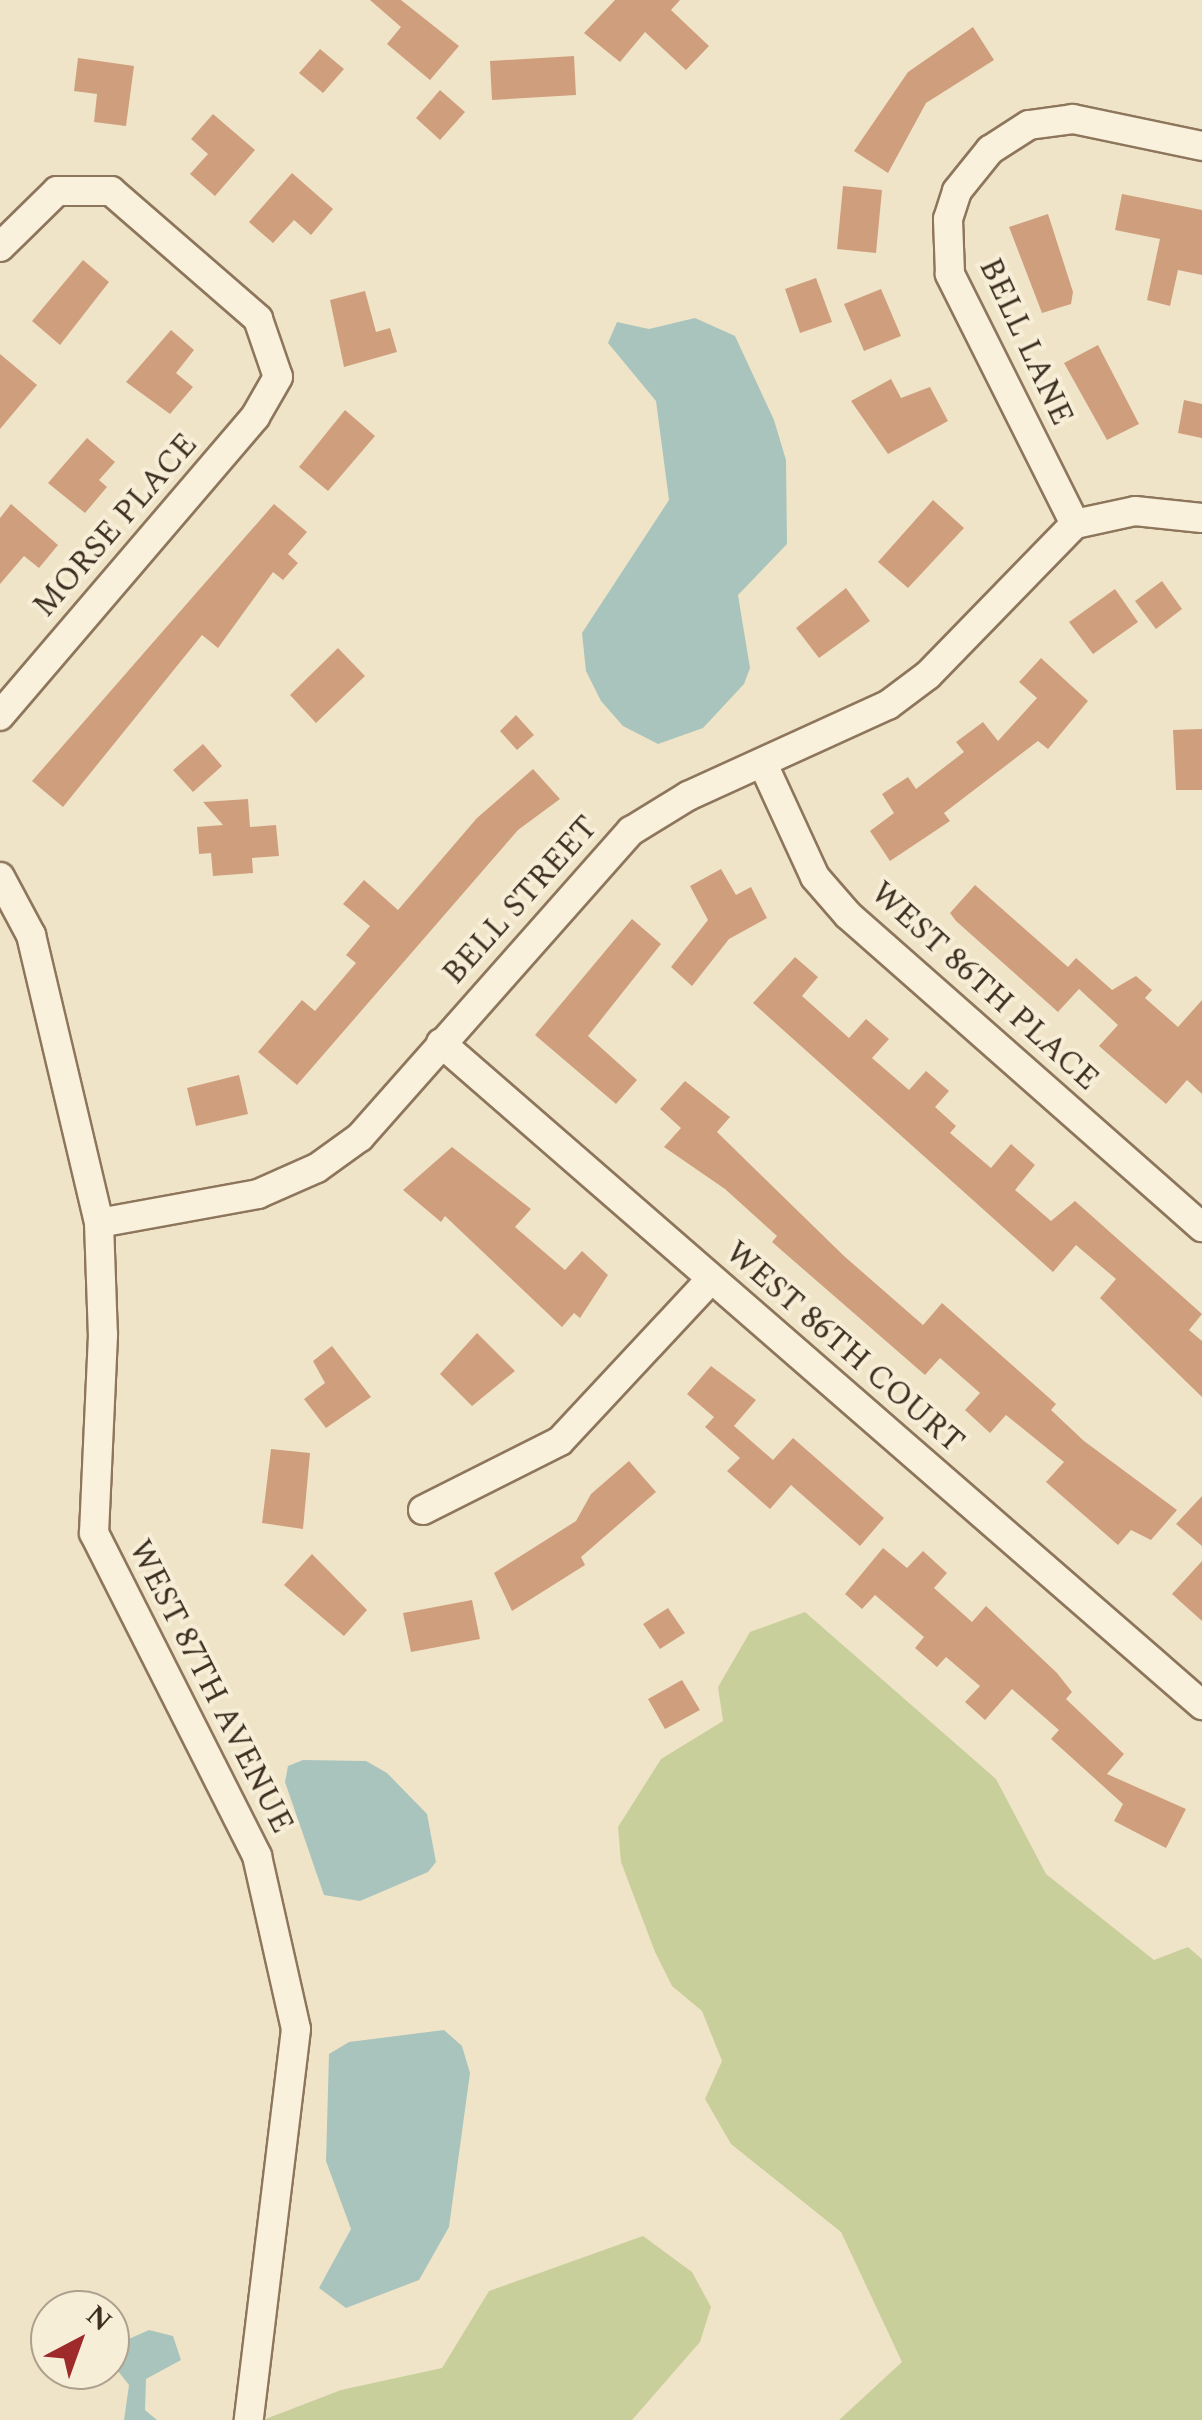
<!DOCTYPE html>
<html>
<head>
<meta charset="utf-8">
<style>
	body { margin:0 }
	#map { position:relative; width:1202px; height:2420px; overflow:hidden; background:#f0e4c8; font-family:Spectral,serif }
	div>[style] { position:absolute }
	.green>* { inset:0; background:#c9cf9b }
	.water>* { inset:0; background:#a9c4bc }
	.building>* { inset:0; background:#cf9f7d }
	.roads { filter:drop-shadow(2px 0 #8d765c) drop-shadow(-2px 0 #8d765c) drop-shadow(0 2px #8d765c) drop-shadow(0 -2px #8d765c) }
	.minor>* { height:28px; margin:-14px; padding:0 14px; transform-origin:14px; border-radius:14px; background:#faf1dc }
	span { translate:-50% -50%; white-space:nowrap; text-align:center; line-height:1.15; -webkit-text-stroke:8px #f7eed8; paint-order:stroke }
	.street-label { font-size:32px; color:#3d2e20 }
	.north { position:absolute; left:30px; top:2290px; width:100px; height:100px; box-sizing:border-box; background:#f7eed8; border:2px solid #ada18e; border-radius:50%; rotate:41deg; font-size:28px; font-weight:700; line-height:40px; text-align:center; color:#3d2e20 }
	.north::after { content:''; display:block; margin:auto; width:35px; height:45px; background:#9e2a2b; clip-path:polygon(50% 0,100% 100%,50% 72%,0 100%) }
</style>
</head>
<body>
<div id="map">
	<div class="green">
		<div style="clip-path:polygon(805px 1612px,996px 1779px,1046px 1874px,1154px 1960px,1188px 1947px,1202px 1959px,1202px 2420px,839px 2420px,902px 2362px,841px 2232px,731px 2144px,705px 2099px,722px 2061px,702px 2011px,672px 1986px,655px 1952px,621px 1862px,618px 1827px,661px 1759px,723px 1721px,718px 1687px,750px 1632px)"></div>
		<div style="clip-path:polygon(643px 2236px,692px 2272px,711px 2307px,700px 2342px,632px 2420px,263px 2420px,341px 2390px,442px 2368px,489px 2291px)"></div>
	</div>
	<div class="water">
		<div style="clip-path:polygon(695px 318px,735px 336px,774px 420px,786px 460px,787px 544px,738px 595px,750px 668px,744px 684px,703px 728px,658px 744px,623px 726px,601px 701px,586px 671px,582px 633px,669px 500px,656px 401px,608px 343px,617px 322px,649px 329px)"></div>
		<div style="clip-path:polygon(303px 1760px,366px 1761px,387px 1773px,427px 1814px,436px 1862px,428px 1872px,360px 1901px,324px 1895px,285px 1782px,288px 1766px)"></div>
		<div style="clip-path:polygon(444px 2030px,462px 2046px,470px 2073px,449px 2227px,419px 2280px,346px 2308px,319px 2288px,351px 2229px,326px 2161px,329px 2054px,349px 2042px)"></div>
		<div style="clip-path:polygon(149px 2330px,173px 2336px,181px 2360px,146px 2379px,145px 2410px,157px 2420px,124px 2420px,129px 2385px,110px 2361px,113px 2346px)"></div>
	</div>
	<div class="building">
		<div style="clip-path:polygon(370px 0,401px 0,459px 46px,430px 80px,387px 44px,401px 27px)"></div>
		<div style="clip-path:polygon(615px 0,680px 0,671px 10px,709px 46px,686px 70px,645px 32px,620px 62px,584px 33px)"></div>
		<div style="clip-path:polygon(973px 27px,994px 60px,926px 103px,888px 173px,854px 151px,908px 72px)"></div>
		<div style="clip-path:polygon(320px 49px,344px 69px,323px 93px,299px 73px)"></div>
		<div style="clip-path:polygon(574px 56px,576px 95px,492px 100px,490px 61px)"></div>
		<div style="clip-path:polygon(78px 58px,134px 66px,126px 126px,94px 122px,97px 94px,74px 91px)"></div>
		<div style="clip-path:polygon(440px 90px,465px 112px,440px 140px,416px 118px)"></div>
		<div style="clip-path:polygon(213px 114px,255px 150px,215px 196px,190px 174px,208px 154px,191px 139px)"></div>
		<div style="clip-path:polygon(292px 173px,333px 209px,311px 235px,294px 220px,273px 243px,249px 222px)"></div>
		<div style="clip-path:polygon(843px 186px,882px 190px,876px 253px,837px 249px)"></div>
		<div style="clip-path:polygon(1122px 194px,1202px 210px,1202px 275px,1178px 270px,1170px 306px,1147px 300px,1160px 239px,1115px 230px)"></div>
		<div style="clip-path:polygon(1048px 214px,1073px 292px,1071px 304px,1042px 313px,1009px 227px)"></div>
		<div style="clip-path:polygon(83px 260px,109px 282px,60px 345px,32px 321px)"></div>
		<div style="clip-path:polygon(816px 278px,832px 322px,800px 333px,785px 289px)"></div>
		<div style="clip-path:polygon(881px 289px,901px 336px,864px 351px,844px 304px)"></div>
		<div style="clip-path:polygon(365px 291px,376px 332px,390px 328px,397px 352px,344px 367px,330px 300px)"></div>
		<div style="clip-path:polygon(171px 330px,194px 350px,176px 373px,193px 387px,170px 414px,126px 382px)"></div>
		<div style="clip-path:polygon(1098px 345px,1139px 424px,1107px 440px,1064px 363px)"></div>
		<div style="clip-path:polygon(0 354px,37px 385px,0 429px)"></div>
		<div style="clip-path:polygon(891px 379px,901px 398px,930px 387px,948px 421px,888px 454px,851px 401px)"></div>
		<div style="clip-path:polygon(1184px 400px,1202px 404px,1202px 438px,1178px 433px)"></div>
		<div style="clip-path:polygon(345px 410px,375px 436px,328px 491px,299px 467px)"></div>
		<div style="clip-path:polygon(87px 438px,115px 462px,99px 480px,107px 487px,85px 513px,48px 483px)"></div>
		<div style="clip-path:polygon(933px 500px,964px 528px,908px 588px,878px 562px)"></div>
		<div style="clip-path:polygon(11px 504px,58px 545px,39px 568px,24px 556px,0 584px,0 518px)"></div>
		<div style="clip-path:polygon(274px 504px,307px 532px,288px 554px,298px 563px,283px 580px,273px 572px,218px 648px,202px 635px,63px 807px,32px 781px)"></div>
		<div style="clip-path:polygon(1162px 581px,1182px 609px,1156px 629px,1135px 601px)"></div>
		<div style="clip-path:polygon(846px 588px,870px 621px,819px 658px,796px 628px)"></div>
		<div style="clip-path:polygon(1115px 589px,1138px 622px,1093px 654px,1069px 622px)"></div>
		<div style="clip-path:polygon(338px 648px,365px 676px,316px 723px,290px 695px)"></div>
		<div style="clip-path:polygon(1041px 658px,1088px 701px,1048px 749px,1038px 741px,944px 813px,950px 821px,890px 861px,870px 831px,894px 813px,882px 794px,908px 777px,916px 789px,964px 752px,956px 742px,983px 722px,998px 741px,1037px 698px,1019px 682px)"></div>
		<div style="clip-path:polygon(516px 715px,534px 735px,517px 750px,500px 731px)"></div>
		<div style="clip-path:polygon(1202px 729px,1202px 790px,1176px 790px,1173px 730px)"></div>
		<div style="clip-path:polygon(203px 744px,222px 766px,193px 792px,173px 770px)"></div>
		<div style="clip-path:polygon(533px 769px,560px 799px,518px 830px,297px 1085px,258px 1052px,302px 1000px,315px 1011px,356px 963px,346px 955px,370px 926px,343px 904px,364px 880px,398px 910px,477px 818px)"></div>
		<div style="clip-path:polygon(248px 799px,250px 827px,276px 825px,279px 856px,252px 858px,253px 873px,213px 876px,211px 853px,199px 854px,197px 827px,223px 825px,203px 802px)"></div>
		<div style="clip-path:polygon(721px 869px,736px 895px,751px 887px,767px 918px,729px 939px,692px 986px,671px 967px,708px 920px,690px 886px)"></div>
		<div style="clip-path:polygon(975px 885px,1068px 967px,1076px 958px,1112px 990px,1136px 976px,1152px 990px,1145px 998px,1178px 1027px,1202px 1000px,1202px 1094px,1187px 1080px,1166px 1104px,1099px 1046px,1118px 1025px,1079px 989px,1058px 1012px,956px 921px,950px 913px)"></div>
		<div style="clip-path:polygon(632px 919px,661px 944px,588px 1036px,637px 1080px,616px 1104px,535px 1035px)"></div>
		<div style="clip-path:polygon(795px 957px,818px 977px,802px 996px,849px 1038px,866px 1019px,889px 1039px,872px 1058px,909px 1090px,926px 1071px,949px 1091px,935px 1107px,956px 1126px,950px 1133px,991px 1168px,1011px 1144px,1035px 1165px,1015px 1190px,1051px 1221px,1075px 1201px,1202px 1314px,1189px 1330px,1202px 1341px,1202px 1397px,1100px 1298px,1116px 1279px,1076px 1245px,1053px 1272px,753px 1003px)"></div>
		<div style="clip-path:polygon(239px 1075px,248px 1114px,196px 1126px,187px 1088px)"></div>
		<div style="clip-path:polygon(685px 1081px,730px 1117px,717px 1132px,844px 1256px,923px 1325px,942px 1303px,1056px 1404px,1051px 1410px,1084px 1441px,1177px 1510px,1151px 1540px,1131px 1530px,1118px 1545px,1046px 1482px,1064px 1462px,1006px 1415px,990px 1433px,965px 1410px,980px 1393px,940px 1358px,925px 1375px,772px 1242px,777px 1236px,725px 1189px,664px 1147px,681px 1128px,660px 1109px)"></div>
		<div style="clip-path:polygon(452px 1147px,531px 1209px,515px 1227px,565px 1270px,582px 1251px,608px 1275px,580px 1318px,574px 1313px,562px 1327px,445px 1216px,441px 1222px,403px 1190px)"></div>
		<div style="clip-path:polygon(477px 1333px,515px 1371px,472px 1406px,440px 1374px)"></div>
		<div style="clip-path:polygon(332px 1346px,371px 1397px,326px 1428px,304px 1399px,325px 1383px,313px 1361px)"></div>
		<div style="clip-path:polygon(711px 1366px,756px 1400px,734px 1426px,773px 1460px,793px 1438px,884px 1518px,860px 1546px,791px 1485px,770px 1509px,727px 1471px,740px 1458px,705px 1427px,714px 1417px,687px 1394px)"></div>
		<div style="clip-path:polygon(271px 1449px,310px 1453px,303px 1529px,262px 1523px)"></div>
		<div style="clip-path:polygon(629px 1461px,656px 1492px,581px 1557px,585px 1565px,512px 1611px,494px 1573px,576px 1521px,591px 1494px)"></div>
		<div style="clip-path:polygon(1202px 1496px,1202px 1546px,1176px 1524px)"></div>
		<div style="clip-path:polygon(883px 1548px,907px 1568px,923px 1551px,947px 1573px,934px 1588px,972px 1622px,986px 1606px,1057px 1673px,1072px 1692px,1066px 1699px,1124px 1754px,1107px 1774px,1186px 1809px,1166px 1848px,1114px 1821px,1123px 1804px,1051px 1739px,1059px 1730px,1012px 1689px,985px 1720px,965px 1702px,980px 1686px,946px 1657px,937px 1667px,915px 1648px,924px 1637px,875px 1595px,862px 1609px,845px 1594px)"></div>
		<div style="clip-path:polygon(312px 1554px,367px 1610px,344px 1636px,284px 1585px)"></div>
		<div style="clip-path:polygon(1202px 1561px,1202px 1621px,1172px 1594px)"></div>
		<div style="clip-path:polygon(472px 1600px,480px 1639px,411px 1652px,403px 1613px)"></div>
		<div style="clip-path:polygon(668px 1608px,685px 1633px,660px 1649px,643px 1624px)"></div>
		<div style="clip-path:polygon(682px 1680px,700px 1710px,665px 1729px,648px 1699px)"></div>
	</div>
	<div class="roads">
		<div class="minor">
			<div style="left:0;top:247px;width:80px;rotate:-44.5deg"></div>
			<div style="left:57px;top:191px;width:54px"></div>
			<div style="left:111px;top:191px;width:195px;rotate:41deg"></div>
			<div style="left:258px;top:319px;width:61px;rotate:71deg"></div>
			<div style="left:278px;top:377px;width:46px;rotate:119.9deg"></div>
			<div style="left:255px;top:417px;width:393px;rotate:130.5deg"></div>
			<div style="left:1075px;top:524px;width:280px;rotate:-116.6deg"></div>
			<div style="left:950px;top:274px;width:55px;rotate:-92.1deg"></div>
			<div style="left:948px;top:219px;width:29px;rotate:-72deg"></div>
			<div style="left:957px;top:191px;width:53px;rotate:-51.2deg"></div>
			<div style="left:990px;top:150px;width:46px;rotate:-32.7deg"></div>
			<div style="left:1029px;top:125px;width:44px;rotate:-7.8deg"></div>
			<div style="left:1073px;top:119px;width:132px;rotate:11.8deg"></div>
			<div style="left:764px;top:766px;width:122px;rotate:65.3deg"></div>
			<div style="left:815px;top:877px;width:50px;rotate:49deg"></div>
			<div style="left:848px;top:915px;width:472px;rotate:41.4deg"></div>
			<div style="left:0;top:877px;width:66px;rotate:61.9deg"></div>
			<div style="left:31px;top:935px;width:296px;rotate:76.7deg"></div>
			<div style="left:99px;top:1223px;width:112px;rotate:88deg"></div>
			<div style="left:103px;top:1335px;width:198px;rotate:92.6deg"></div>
			<div style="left:94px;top:1533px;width:362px;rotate:63.2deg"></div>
			<div style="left:257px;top:1856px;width:177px;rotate:77.3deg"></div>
			<div style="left:296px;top:2029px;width:394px;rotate:96.9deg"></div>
			<div style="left:441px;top:1043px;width:1009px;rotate:41.02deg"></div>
			<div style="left:99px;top:1223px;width:162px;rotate:-10.3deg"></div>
			<div style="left:258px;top:1194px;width:64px;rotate:-23.8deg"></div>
			<div style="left:317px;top:1168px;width:53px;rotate:-35.8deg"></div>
			<div style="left:360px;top:1137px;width:409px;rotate:-48.5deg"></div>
			<div style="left:631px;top:831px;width:67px;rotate:-31.6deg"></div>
			<div style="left:688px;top:796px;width:220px;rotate:-24.5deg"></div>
			<div style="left:888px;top:705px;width:50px;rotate:-36.9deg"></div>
			<div style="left:928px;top:675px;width:211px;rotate:-45.8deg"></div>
			<div style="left:1075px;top:524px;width:61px;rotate:-12.2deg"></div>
			<div style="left:1135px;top:511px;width:67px;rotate:6deg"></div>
			<div style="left:423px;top:1510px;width:153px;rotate:-26.7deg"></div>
			<div style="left:560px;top:1441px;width:221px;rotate:-47deg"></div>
		</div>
	</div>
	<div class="street-label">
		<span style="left:1025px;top:342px;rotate:65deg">BELL LANE</span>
		<span style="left:116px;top:526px;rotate:-49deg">MORSE PLACE</span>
		<span style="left:521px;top:901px;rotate:-48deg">BELL STREET</span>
		<span style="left:984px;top:987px;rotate:42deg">WEST 86TH PLACE</span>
		<span style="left:844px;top:1348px;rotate:41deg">WEST 86TH COURT</span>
		<span style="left:210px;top:1687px;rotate:63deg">WEST 87TH AVENUE</span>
	</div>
	<div class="north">N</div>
</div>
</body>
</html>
